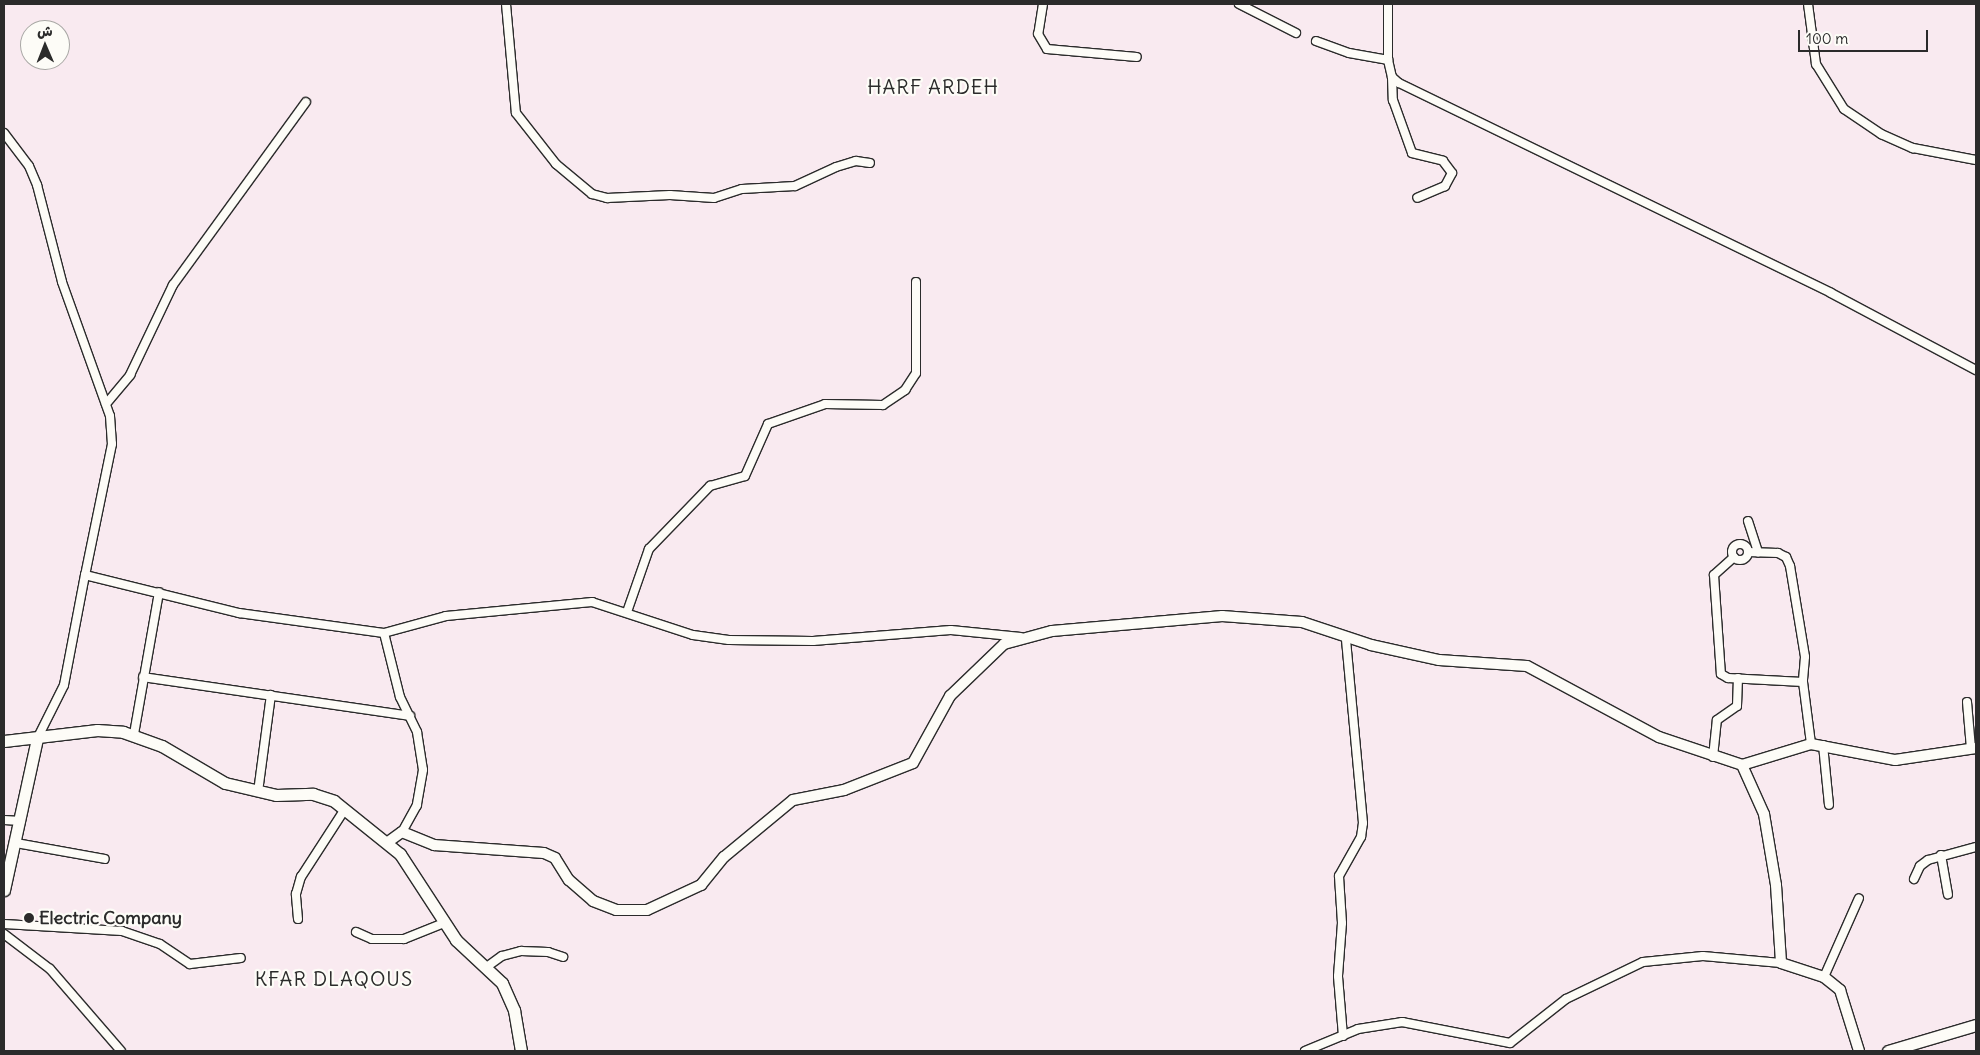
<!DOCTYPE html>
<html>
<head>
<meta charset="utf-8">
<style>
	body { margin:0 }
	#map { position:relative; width:1980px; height:1055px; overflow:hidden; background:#f9eaf0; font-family:Delius,"Playpen Sans Arabic",sans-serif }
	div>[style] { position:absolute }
	.roads { filter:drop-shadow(1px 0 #2b2b2b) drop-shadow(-1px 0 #2b2b2b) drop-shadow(0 1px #2b2b2b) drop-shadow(0 -1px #2b2b2b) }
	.minor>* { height:8px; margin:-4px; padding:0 4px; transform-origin:4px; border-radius:4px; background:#fdfcf7 }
	.minor>.ring { margin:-4px; padding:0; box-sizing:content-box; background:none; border:8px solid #fdfcf7; border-radius:50% }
	.tertiary>* { height:10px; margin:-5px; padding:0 5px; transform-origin:5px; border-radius:5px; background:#fdfcf7 }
	.secondary>* { height:11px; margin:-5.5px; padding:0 5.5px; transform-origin:5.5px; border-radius:5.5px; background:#fdfcf7 }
	.dots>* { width:14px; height:14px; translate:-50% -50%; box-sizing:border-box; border:2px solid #fdfcf7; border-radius:50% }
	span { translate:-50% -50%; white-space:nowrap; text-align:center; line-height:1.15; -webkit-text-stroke:4.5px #fdfcf7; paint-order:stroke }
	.poi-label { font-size:18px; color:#2b2b2b; font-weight:700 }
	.left { translate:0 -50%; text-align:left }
	.quarter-label { font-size:20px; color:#2b2b2b; letter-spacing:1px }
	.frame { position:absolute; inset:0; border:5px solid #2b2b2b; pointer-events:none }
	.north { position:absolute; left:20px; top:20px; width:50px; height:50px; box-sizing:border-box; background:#fdfcf7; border:1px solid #a9a8a5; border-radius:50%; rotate:359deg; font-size:14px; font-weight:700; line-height:20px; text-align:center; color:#2b2b2b }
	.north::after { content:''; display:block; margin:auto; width:18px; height:22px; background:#2b2b2b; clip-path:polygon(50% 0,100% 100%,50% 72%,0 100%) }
	.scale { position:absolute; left:1798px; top:30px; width:130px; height:22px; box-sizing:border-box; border:2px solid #2b2b2b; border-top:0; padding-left:6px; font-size:15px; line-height:18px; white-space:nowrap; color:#2b2b2b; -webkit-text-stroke:4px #fdfcf7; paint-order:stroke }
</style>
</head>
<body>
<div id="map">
	<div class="roads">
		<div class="minor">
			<div style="left:506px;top:4px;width:109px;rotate:84.8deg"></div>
			<div style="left:516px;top:113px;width:65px;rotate:51.9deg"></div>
			<div style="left:556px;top:164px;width:47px;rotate:39.8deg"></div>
			<div style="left:592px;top:194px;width:16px;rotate:15deg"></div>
			<div style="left:607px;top:198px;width:63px;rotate:-2.7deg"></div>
			<div style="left:670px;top:195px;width:44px;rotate:3.9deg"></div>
			<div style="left:714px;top:198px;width:29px;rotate:-18deg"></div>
			<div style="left:742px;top:189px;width:53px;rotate:-3.2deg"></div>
			<div style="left:795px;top:186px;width:45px;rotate:-24.9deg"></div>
			<div style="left:836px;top:167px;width:21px;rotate:-17deg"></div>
			<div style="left:856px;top:161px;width:14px;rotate:8deg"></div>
			<div style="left:1043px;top:4px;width:30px;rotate:99deg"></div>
			<div style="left:1038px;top:34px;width:17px;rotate:59deg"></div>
			<div style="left:1047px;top:49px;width:90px;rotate:5.1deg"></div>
			<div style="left:1239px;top:4px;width:64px;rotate:27deg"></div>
			<div style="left:1388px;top:4px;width:56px;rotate:90deg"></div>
			<div style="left:1388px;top:60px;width:17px;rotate:77deg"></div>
			<div style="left:1392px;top:77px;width:9px;rotate:41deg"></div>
			<div style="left:1399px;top:83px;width:480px;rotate:25.9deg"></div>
			<div style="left:1831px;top:293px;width:164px;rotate:28deg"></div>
			<div style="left:1808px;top:4px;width:61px;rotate:82.4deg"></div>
			<div style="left:1816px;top:64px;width:53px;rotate:58.1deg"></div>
			<div style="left:1844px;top:109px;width:45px;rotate:34deg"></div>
			<div style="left:1881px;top:134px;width:35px;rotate:24deg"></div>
			<div style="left:1913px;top:148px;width:64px;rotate:10.8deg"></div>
			<div style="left:1316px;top:41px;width:35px;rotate:20deg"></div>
			<div style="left:1349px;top:53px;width:40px;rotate:10deg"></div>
			<div style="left:1392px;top:77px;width:23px;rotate:88deg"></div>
			<div style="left:1393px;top:100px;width:56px;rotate:70.3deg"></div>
			<div style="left:1412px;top:153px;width:32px;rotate:14deg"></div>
			<div style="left:1443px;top:161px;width:15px;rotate:53deg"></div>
			<div style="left:1452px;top:173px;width:15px;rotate:118deg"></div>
			<div style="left:1445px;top:186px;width:30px;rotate:157deg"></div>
			<div style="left:4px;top:133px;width:41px;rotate:52.9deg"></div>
			<div style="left:29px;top:166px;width:21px;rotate:67deg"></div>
			<div style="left:37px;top:185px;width:100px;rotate:75.5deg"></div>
			<div style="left:62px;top:282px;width:142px;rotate:70.3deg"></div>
			<div style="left:110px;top:416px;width:28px;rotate:86deg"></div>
			<div style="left:112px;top:444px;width:134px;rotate:101.6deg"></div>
			<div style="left:106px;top:404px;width:38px;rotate:-50deg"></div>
			<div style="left:130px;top:375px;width:100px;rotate:-64.5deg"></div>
			<div style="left:173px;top:285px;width:226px;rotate:-54deg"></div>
			<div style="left:1748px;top:521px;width:33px;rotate:72deg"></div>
			<div class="ring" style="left:1732px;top:544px;width:8px;height:8px"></div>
			<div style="left:1748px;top:552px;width:30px;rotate:2deg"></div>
			<div style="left:1778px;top:553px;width:9px;rotate:27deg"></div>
			<div style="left:1786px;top:557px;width:10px;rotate:66deg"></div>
			<div style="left:1790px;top:566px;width:92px;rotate:80.6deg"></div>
			<div style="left:1805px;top:657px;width:25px;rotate:95deg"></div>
			<div style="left:1803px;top:682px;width:63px;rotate:82.6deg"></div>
			<div style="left:1734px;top:557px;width:27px;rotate:138deg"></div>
			<div style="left:1714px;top:575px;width:99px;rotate:86deg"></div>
			<div style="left:1721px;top:674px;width:8px;rotate:30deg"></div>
			<div style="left:1728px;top:678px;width:75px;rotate:3.1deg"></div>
			<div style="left:627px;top:612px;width:67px;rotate:-70.8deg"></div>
			<div style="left:649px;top:549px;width:88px;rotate:-45.9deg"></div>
			<div style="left:710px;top:486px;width:36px;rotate:-16deg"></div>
			<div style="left:745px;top:476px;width:57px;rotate:-66.1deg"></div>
			<div style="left:768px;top:424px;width:60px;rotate:-19.3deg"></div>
			<div style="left:825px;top:404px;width:58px;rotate:1deg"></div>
			<div style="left:883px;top:405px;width:27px;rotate:-34deg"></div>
			<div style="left:905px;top:390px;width:20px;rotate:-57deg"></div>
			<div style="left:916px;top:373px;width:91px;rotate:-90deg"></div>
			<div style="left:384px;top:633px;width:66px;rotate:76deg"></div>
			<div style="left:400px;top:697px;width:39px;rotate:64deg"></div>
			<div style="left:417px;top:732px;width:38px;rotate:81deg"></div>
			<div style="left:423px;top:770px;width:36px;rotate:100deg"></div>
			<div style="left:417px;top:805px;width:31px;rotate:119deg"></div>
			<div style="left:143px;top:677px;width:270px;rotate:8.3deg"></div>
			<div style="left:1967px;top:702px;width:47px;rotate:85.1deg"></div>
			<div style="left:134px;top:734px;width:144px;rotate:-80deg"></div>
			<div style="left:37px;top:739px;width:60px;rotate:-63.4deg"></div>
			<div style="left:64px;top:685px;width:112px;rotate:-79.2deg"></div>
			<div style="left:85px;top:575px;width:159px;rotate:13.9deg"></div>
			<div style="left:239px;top:613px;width:146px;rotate:7.9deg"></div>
			<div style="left:384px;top:633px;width:64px;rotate:-15.3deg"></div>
			<div style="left:446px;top:616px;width:147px;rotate:-5.5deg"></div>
			<div style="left:592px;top:602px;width:106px;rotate:18.1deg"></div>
			<div style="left:693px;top:635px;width:36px;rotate:8deg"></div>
			<div style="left:729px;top:640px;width:84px;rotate:0.7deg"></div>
			<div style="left:813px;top:641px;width:138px;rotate:-4.6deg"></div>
			<div style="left:951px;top:630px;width:70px;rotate:5.7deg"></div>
			<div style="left:1823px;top:745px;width:60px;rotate:84.3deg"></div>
			<div style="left:1713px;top:757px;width:37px;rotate:-84deg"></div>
			<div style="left:1717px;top:720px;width:24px;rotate:-35deg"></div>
			<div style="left:1737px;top:706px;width:28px;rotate:-88deg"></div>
			<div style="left:258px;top:792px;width:98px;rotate:-82.4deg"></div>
			<div style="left:4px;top:820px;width:17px;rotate:3deg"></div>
			<div style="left:16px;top:843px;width:90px;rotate:10.2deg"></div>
			<div style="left:1941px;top:855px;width:40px;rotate:80deg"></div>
			<div style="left:1914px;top:879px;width:14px;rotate:-65deg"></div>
			<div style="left:1920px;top:866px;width:10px;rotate:-37deg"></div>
			<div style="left:1928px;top:860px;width:50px;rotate:-15.2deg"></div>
			<div style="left:298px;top:919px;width:25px;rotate:-95deg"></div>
			<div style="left:296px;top:894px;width:18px;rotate:-74deg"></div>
			<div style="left:301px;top:877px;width:81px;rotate:-57.1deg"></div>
			<div style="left:4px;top:924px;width:118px;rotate:3.4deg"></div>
			<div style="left:122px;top:931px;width:40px;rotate:18.9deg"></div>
			<div style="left:160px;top:944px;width:36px;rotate:34deg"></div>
			<div style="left:190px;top:964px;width:51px;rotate:-6.7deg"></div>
			<div style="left:356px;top:932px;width:17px;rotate:24deg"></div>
			<div style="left:372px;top:939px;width:32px"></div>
			<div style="left:404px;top:939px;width:43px;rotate:-21.8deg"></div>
			<div style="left:4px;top:934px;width:58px;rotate:37.3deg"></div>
			<div style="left:50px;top:969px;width:108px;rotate:49.1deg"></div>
			<div style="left:488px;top:966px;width:17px;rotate:-36deg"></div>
			<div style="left:502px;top:956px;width:20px;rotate:-15deg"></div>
			<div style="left:521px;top:951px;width:27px;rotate:2deg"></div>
			<div style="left:548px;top:952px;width:16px;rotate:18deg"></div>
			<div style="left:1824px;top:977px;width:86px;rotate:-66.1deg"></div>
			<div style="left:1343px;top:1036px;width:60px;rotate:-94.8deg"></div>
			<div style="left:1338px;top:976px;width:53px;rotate:-85.7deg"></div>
			<div style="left:1342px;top:923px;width:47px;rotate:-93.7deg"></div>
			<div style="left:1339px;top:876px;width:45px;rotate:-60.6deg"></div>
			<div style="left:1361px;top:837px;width:14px;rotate:-82deg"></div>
			<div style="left:1363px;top:823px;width:186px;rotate:-95.3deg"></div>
			<div style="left:1305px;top:1051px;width:57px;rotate:-22.5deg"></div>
			<div style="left:1358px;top:1029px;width:45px;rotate:-9deg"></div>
			<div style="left:1402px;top:1022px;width:110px;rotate:11deg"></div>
			<div style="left:1510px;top:1043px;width:71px;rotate:-38.2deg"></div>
			<div style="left:1566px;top:999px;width:85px;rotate:-25.7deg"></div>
			<div style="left:1643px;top:962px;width:60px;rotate:-5.7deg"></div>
			<div style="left:1703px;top:956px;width:78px;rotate:5.1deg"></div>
		</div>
		<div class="tertiary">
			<div style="left:1742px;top:765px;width:54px;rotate:65.8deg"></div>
			<div style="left:1764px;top:814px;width:72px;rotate:80.4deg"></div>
			<div style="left:1776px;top:885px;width:78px;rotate:86.3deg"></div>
			<div style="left:1781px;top:963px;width:45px;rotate:18deg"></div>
			<div style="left:1824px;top:977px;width:21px;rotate:39deg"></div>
			<div style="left:1840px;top:990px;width:64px;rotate:72.7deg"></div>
			<div style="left:388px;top:842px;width:17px;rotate:-36deg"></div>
			<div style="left:402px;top:832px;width:35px;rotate:22deg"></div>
			<div style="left:434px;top:845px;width:110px;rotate:4.2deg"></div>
			<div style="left:544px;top:853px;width:12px;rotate:24deg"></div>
			<div style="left:555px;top:858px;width:26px;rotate:58deg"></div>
			<div style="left:569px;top:880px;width:32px;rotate:41deg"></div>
			<div style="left:593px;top:901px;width:25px;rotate:21deg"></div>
			<div style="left:616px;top:910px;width:31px"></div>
			<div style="left:647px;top:910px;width:60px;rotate:-24.8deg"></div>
			<div style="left:701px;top:885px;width:36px;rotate:-51deg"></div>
			<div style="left:724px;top:857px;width:89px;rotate:-39.6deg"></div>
			<div style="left:793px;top:800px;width:52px;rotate:-11.1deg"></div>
			<div style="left:844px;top:790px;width:74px;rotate:-21.4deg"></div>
			<div style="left:913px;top:763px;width:77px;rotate:-61.1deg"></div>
			<div style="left:950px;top:696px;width:75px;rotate:-43.9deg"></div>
			<div style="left:1004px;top:644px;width:50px;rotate:-15.2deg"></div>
			<div style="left:1052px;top:631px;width:171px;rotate:-5deg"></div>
			<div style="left:1222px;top:616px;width:80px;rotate:4.3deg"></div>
			<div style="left:1302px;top:622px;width:73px;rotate:18.4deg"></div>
			<div style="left:1371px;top:645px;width:70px;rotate:12.4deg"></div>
			<div style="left:1439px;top:660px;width:88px;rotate:3.9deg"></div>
			<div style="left:1527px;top:666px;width:150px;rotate:28.3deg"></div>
			<div style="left:1659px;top:737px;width:88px;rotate:18.6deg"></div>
			<div style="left:1742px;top:765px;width:72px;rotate:-16.9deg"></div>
			<div style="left:1811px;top:744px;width:86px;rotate:10.8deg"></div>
			<div style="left:1895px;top:760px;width:82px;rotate:-8.4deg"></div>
		</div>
		<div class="secondary">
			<div style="left:4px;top:741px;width:94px;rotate:-6.7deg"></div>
			<div style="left:97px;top:730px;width:26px;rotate:4deg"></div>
			<div style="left:123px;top:732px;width:41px;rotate:19.7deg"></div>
			<div style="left:162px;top:746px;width:73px;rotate:30.4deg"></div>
			<div style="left:225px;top:783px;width:52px;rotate:13.2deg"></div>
			<div style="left:276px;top:795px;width:37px;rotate:-2deg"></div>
			<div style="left:313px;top:794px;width:22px;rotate:18deg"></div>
			<div style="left:334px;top:801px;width:85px;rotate:38.8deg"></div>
			<div style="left:400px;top:854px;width:103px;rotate:56.9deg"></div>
			<div style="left:456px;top:940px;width:63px;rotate:43.1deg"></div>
			<div style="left:502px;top:983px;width:30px;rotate:66deg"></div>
			<div style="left:514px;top:1010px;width:42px;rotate:80.3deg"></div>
			<div style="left:4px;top:890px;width:155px;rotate:-77.7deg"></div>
			<div style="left:1888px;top:1051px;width:92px;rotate:-16.5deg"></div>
		</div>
	</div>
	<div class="dots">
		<div style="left:29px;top:918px;background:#2b2b2b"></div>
	</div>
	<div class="poi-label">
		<span class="left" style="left:39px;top:918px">Electric Company</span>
	</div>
	<div class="quarter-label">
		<span style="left:933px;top:86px">HARF ARDEH</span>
		<span style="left:334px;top:978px">KFAR DLAQOUS</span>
	</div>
	<div class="frame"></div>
	<div class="north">ش</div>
	<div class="scale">100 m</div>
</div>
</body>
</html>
